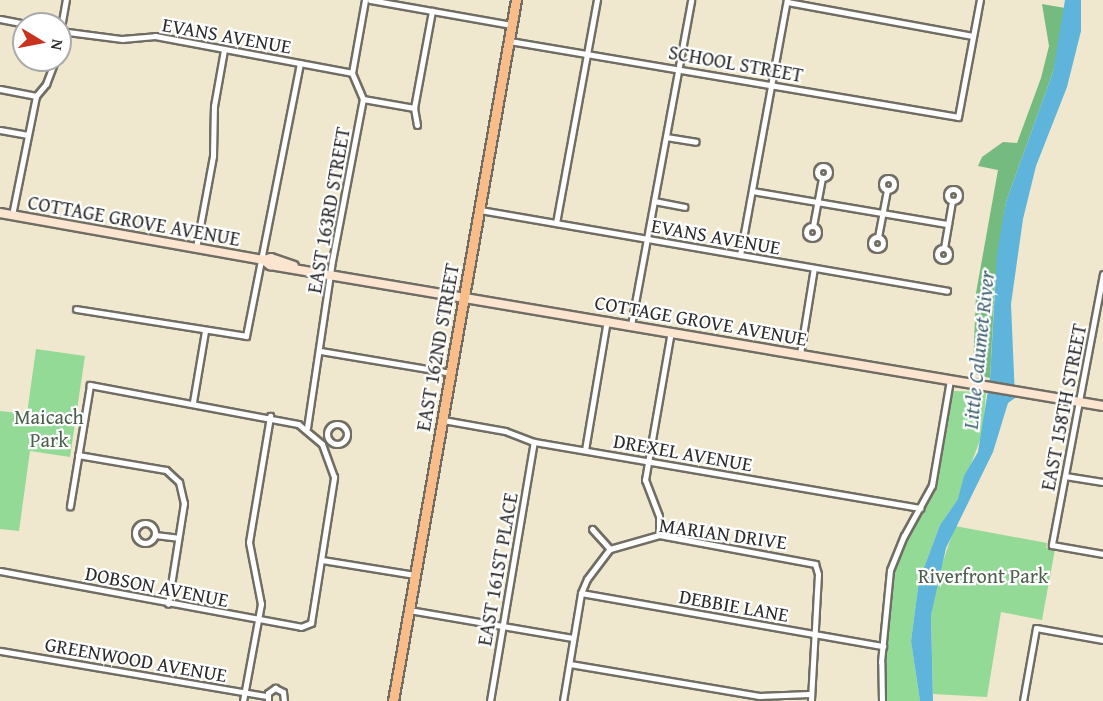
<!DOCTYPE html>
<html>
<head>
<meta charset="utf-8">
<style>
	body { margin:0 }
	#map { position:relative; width:1103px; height:701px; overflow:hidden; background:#efe8ce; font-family:"Gentium Book Plus",serif }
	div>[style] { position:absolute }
	.green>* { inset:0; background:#92da95 }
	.forest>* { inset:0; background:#75ba7e }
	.water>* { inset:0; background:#5eb4db }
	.roads { filter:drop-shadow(2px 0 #706d64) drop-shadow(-2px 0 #706d64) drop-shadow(0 2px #706d64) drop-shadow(0 -2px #706d64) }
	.street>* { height:5px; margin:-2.5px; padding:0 2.5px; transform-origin:2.5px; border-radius:2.5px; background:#fff }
	.street>.ring { margin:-2.5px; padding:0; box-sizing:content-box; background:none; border:5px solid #fff; border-radius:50% }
	.secondary>* { height:8px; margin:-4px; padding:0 4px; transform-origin:4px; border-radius:4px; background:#fce5d0 }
	.primary>* { height:9px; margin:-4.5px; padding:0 4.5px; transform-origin:4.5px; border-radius:4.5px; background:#f8bd89 }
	span { translate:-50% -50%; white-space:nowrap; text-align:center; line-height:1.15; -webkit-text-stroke:4.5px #fff; paint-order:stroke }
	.street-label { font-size:20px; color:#2b2b2b }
	.park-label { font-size:20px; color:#4a604b }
	.water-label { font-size:21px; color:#3f6271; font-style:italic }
	.north { position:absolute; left:12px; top:12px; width:60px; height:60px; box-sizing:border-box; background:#fff; border:2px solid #aaa; border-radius:50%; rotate:100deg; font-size:16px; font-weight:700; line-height:24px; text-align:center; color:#2b2b2b }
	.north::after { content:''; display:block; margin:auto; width:21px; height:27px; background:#c8321e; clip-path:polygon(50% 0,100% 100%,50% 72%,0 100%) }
</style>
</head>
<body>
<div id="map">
	<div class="green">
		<div style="clip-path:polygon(36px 349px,85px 356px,70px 457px,30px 451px,19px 531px,0 529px,0 411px,27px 414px)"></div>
		<div style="clip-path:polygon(953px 391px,986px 392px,983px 432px,958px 499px,940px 525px,919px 581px,911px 641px,920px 701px,887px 701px,885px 670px,895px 569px,906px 541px,934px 490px)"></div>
		<div style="clip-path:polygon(955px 526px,1047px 543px,1046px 548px,1055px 549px,1042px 620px,1001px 612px,987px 697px,933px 694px,931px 615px,936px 582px)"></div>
	</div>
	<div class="forest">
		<div style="clip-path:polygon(1042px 4px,1065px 8px,1064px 24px,1053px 72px,1006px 202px,995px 282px,990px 378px,977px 375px,973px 370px,976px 293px,998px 170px,978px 166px,982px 157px,1003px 142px,1017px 143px,1041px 78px,1049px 46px)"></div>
	</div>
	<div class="water">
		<div style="clip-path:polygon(1065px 0,1081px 0,1081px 31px,1067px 87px,1036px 166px,1023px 219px,1011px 304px,1015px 398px,1008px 403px,993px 452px,946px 548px,931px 615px,933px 701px,920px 701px,911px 641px,919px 581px,940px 525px,958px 499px,964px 476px,978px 452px,990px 378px,997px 254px,1006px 202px,1053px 72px)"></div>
	</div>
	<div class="roads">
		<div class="street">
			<div style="left:370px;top:0;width:144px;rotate:10deg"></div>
			<div style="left:787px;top:2px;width:189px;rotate:10.4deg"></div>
			<div style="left:0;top:19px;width:25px;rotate:11deg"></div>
			<div style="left:60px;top:31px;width:63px;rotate:7.4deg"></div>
			<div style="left:122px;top:39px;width:33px;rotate:-5deg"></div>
			<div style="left:155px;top:36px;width:200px;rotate:10.6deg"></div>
			<div style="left:60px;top:33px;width:34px;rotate:-80deg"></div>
			<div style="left:509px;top:41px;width:455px;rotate:9.6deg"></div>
			<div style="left:958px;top:117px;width:119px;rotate:-79.4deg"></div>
			<div style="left:0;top:89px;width:37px;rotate:11deg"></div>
			<div style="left:363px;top:99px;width:52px;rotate:10deg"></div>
			<div style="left:417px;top:125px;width:17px;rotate:-100deg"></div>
			<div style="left:414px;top:108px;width:99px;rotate:-79.5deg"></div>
			<div style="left:0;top:130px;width:27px;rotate:10deg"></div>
			<div style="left:666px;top:137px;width:30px;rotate:9deg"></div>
			<div class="ring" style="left:817px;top:166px;width:7px;height:7px"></div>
			<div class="ring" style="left:882px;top:178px;width:7px;height:7px"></div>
			<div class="ring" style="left:947px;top:189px;width:7px;height:7px"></div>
			<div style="left:752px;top:191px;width:199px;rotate:9.6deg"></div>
			<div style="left:654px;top:201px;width:31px;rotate:11deg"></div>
			<div style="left:480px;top:210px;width:474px;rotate:9.8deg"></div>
			<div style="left:12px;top:215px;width:121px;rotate:-78.6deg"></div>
			<div style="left:36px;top:96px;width:16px;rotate:-50deg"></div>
			<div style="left:46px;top:84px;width:26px;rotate:-69deg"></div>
			<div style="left:556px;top:223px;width:227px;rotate:-79.6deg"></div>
			<div style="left:813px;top:226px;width:49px;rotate:-79.4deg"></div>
			<div class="ring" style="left:806px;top:226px;width:7px;height:7px"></div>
			<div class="ring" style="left:871px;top:237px;width:7px;height:7px"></div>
			<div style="left:878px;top:237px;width:48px;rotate:-79.2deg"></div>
			<div style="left:196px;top:248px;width:94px;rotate:-79.5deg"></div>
			<div style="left:213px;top:156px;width:50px;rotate:-88.9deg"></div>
			<div style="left:214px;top:106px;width:57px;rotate:-79.9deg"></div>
			<div style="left:944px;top:248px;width:48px;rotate:-80.3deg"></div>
			<div class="ring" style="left:937px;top:248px;width:7px;height:7px"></div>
			<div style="left:740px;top:255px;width:259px;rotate:-79.6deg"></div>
			<div style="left:1103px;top:274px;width:276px;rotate:100.7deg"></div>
			<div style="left:1052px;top:545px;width:52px;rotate:10deg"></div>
			<div style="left:76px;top:309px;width:172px;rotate:9deg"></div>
			<div style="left:246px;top:336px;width:278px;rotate:-78.8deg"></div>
			<div style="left:631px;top:325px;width:330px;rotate:-79.5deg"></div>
			<div style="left:320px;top:351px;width:133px;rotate:9.5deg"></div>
			<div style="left:800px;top:354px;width:87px;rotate:-80.8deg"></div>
			<div style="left:193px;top:402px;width:72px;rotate:-80.4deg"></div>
			<div style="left:443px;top:420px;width:63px;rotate:10.1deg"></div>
			<div style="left:505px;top:431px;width:31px;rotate:21deg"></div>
			<div style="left:534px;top:442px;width:392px;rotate:9.7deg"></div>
			<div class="ring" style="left:327px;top:424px;width:15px;height:15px"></div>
			<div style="left:307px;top:428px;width:169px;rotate:-81.5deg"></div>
			<div style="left:332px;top:261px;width:165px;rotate:-79.2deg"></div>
			<div style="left:363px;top:99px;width:28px;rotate:-113deg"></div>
			<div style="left:352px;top:73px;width:74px;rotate:-79.9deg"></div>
			<div style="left:585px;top:450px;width:132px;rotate:-80.4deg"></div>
			<div style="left:78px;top:455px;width:89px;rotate:9.7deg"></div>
			<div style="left:166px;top:470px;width:18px;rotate:43deg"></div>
			<div style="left:179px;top:482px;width:22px;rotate:77deg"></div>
			<div style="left:184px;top:503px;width:102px;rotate:99deg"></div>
			<div style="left:1065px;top:476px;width:38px;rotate:9deg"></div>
			<div class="ring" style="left:135px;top:523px;width:15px;height:15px"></div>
			<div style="left:592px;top:529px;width:27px;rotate:48deg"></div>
			<div style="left:155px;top:535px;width:23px;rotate:7deg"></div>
			<div style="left:659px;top:535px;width:19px;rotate:-90deg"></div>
			<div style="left:659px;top:516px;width:39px;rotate:-111deg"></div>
			<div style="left:645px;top:480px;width:151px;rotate:-80.1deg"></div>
			<div style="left:322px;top:560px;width:94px;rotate:9.2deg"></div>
			<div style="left:0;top:571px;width:306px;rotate:10.5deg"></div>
			<div style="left:301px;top:627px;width:11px;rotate:-22deg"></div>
			<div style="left:311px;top:623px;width:148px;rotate:-81deg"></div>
			<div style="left:334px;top:477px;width:35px;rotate:-110deg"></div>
			<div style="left:322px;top:444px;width:31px;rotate:-140deg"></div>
			<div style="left:298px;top:424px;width:212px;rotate:-169.4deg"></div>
			<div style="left:90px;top:385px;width:123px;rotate:99.4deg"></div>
			<div style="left:581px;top:593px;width:307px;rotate:10deg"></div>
			<div style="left:409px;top:610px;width:166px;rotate:9.7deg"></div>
			<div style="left:0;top:651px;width:271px;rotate:9.6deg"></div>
			<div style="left:570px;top:664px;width:192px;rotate:9.6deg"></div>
			<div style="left:759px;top:696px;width:51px;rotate:-2.2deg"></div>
			<div style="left:243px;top:701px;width:99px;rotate:-79.5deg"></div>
			<div style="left:261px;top:604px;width:63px;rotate:-101deg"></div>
			<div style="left:249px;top:542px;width:128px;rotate:-80.5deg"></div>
			<div style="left:268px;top:701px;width:8px;rotate:-90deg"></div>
			<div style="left:268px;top:693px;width:9px;rotate:-36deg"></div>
			<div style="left:275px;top:688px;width:9px;rotate:27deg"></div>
			<div style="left:283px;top:692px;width:9px;rotate:84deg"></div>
			<div style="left:490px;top:701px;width:263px;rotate:-80.4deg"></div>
			<div style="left:563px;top:701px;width:109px;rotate:-80.5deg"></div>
			<div style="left:581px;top:593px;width:15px;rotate:-67deg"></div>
			<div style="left:587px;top:579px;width:38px;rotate:-53deg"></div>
			<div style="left:610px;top:549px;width:51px;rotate:-15.9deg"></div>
			<div style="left:659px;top:535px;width:159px;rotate:10.5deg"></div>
			<div style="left:815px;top:564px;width:10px;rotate:73deg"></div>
			<div style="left:818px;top:574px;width:127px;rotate:93.2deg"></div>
			<div style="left:882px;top:701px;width:39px;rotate:-91deg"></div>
			<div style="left:881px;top:662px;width:92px;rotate:-84.4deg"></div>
			<div style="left:890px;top:570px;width:37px;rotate:-68deg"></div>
			<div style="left:904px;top:536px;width:58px;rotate:-61.2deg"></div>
			<div style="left:932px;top:485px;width:107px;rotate:-80.3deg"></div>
			<div style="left:1023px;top:701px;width:74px;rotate:-79.9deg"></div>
			<div style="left:1036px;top:628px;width:68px;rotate:10.2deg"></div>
		</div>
		<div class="secondary">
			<div style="left:0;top:213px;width:267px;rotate:10.1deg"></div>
			<div style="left:263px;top:260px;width:9px;rotate:36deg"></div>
			<div style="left:270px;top:265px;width:845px;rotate:9.61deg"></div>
			<div style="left:263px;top:260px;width:8px;rotate:-14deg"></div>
			<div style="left:271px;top:258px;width:24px;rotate:19deg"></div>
		</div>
		<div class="primary">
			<div style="left:393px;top:701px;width:712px;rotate:-80.05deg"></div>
		</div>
	</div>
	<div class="street-label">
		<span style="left:227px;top:35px;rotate:10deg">EVANS AVENUE</span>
		<span style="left:736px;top:63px;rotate:10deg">SCHOOL STREET</span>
		<span style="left:328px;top:210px;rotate:-80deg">EAST 163RD STREET</span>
		<span style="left:134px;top:220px;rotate:10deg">COTTAGE GROVE AVENUE</span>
		<span style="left:716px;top:236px;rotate:10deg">EVANS AVENUE</span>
		<span style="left:701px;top:320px;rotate:10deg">COTTAGE GROVE AVENUE</span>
		<span style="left:437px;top:347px;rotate:-80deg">EAST 162ND STREET</span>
		<span style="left:1063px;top:407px;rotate:-79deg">EAST 158TH STREET</span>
		<span style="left:683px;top:452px;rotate:10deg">DREXEL AVENUE</span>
		<span style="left:723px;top:533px;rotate:8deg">MARIAN DRIVE</span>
		<span style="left:497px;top:569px;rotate:-80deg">EAST 161ST PLACE</span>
		<span style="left:157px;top:586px;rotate:11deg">DOBSON AVENUE</span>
		<span style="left:734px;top:605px;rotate:10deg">DEBBIE LANE</span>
		<span style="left:136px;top:659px;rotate:10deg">GREENWOOD AVENUE</span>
	</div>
	<div class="park-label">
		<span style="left:49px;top:428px">Maicach<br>Park</span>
		<span style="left:983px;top:575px">Riverfront Park</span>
	</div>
	<div class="water-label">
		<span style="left:979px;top:350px;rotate:-84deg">Little Calumet River</span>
	</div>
	<div class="north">N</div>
</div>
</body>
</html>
